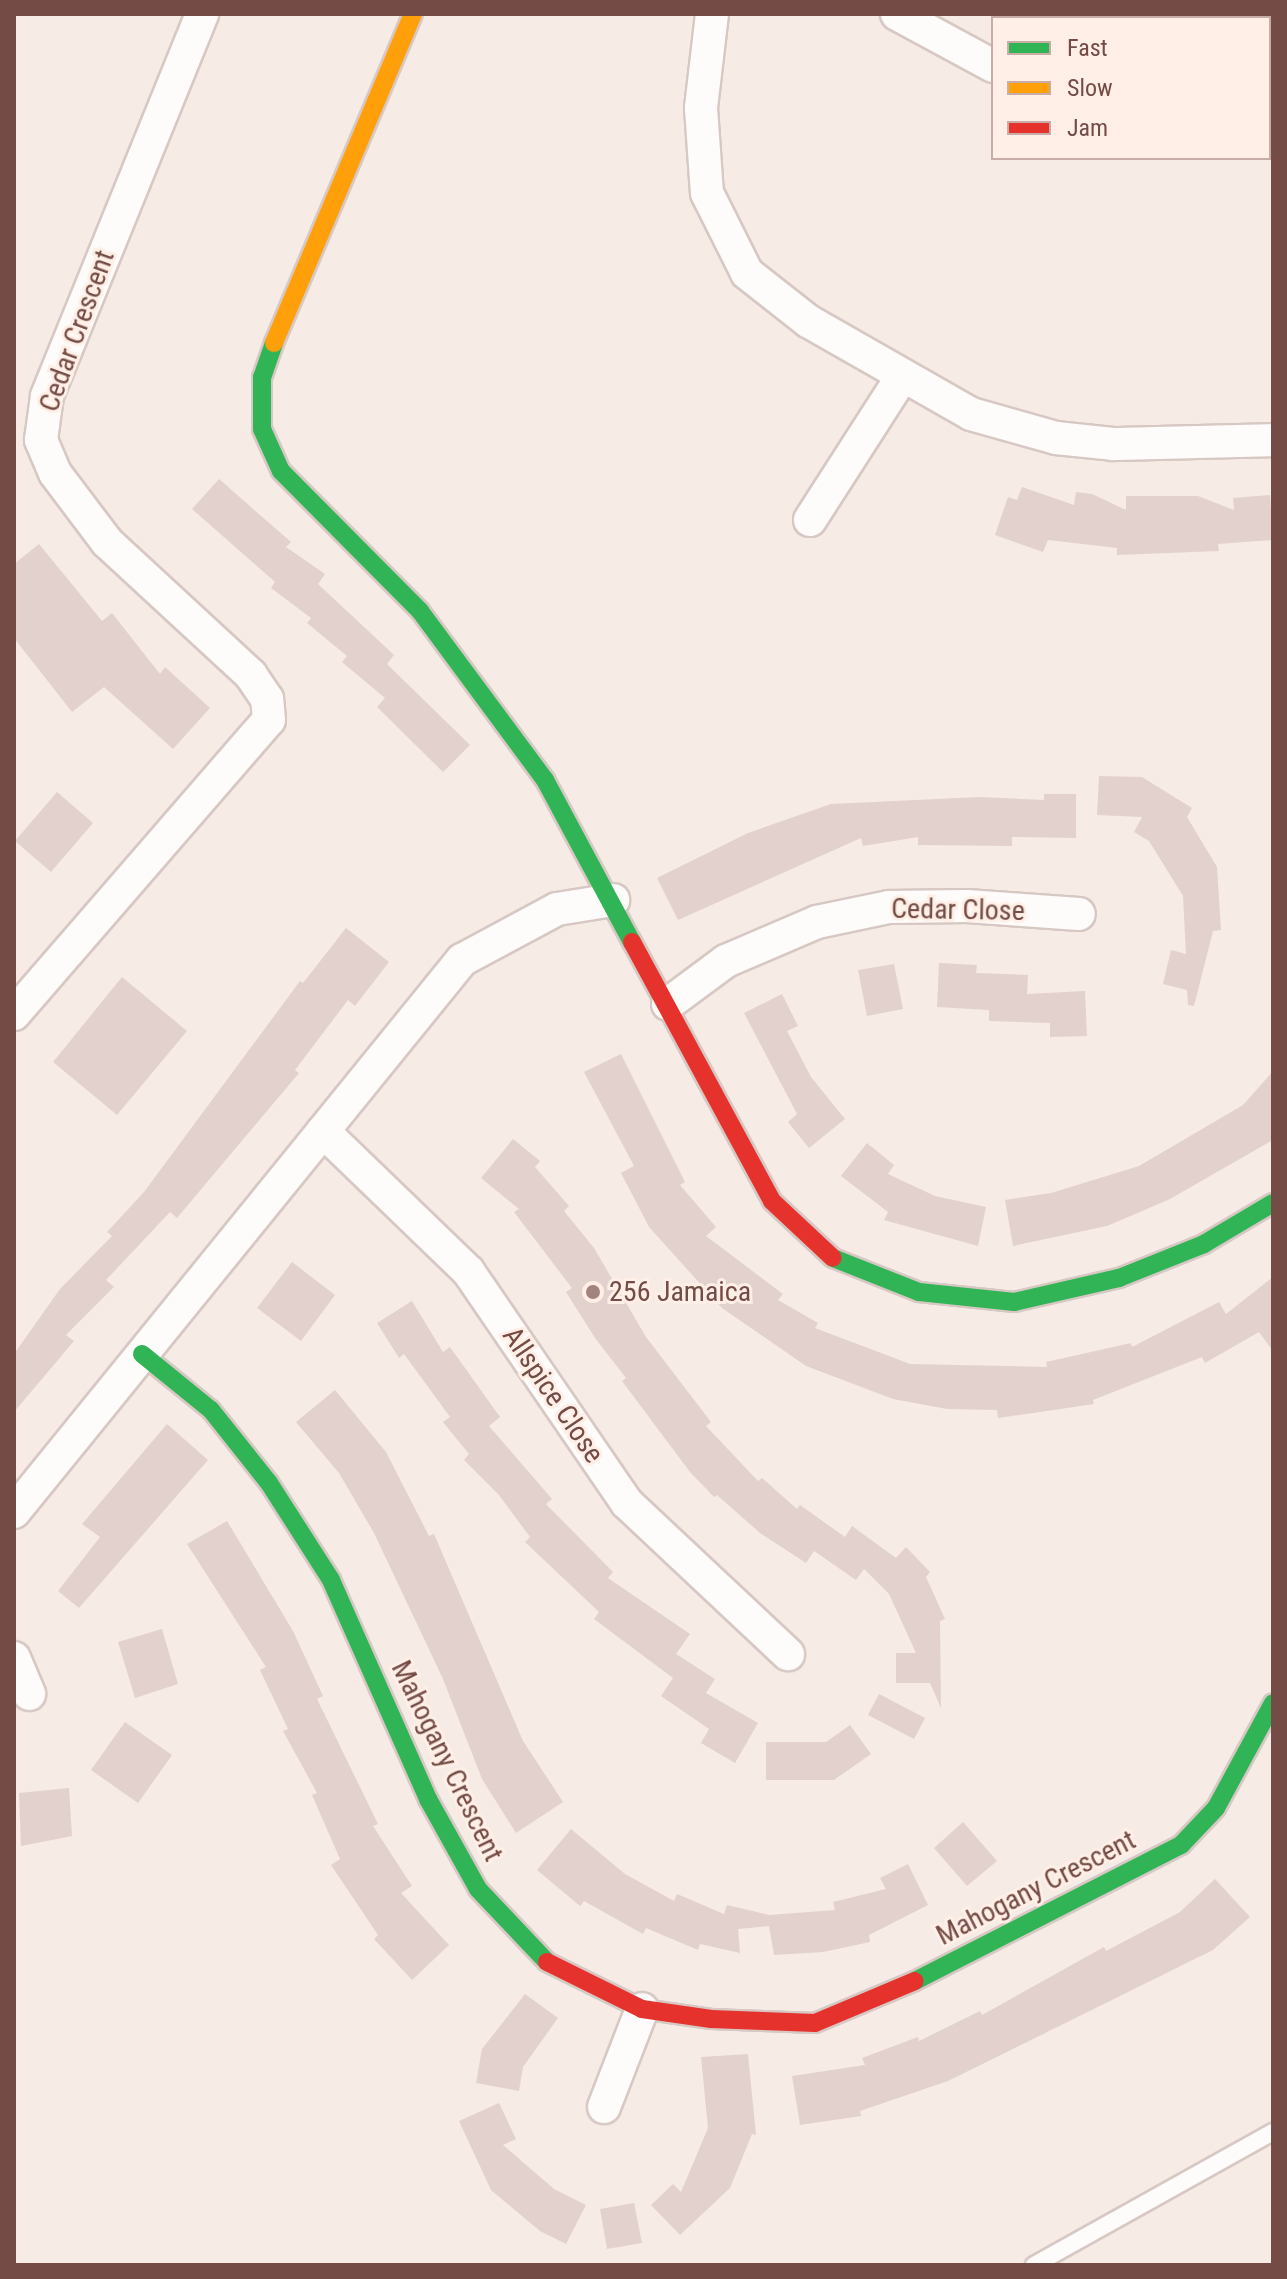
<!DOCTYPE html>
<html>
<head>
<meta charset="utf-8">
<style>
	body { margin:0 }
	#map { position:relative; width:1287px; height:2279px; overflow:hidden; background:#f6ebe5; font-family:"Roboto Condensed",sans-serif }
	div>[style] { position:absolute }
	.building>* { inset:0; background:#e3d1cd }
	.roads { filter:drop-shadow(2px 0 #d7c8c4) drop-shadow(-2px 0 #d7c8c4) drop-shadow(0 2px #d7c8c4) drop-shadow(0 -2px #d7c8c4) }
	.lane>* { height:16px; margin:-8px; padding:0 8px; transform-origin:8px; border-radius:8px; background:#fefcfb }
	.street>* { height:32px; margin:-16px; padding:0 16px; transform-origin:16px; border-radius:16px; background:#fefcfb }
	.fast>* { height:18px; margin:-9px; padding:0 9px; transform-origin:9px; border-radius:9px; background:#30b455 }
	.slow>* { height:18px; margin:-9px; padding:0 9px; transform-origin:9px; border-radius:9px; background:#ff9f0a }
	.jam>* { height:18px; margin:-9px; padding:0 9px; transform-origin:9px; border-radius:9px; background:#e5322d }
	.dots>* { width:22px; height:22px; translate:-50% -50%; box-sizing:border-box; border:4px solid #ffefe6; border-radius:50% }
	span { translate:-50% -50%; white-space:nowrap; text-align:center; line-height:1.15; -webkit-text-stroke:6px #ffefe6; paint-order:stroke }
	.street-label { font-size:28px; color:#744b45 }
	.poi-label { font-size:28px; color:#744b45 }
	.left { translate:0 -50%; text-align:left }
	.frame { position:absolute; inset:0; border:16px solid #744b45; pointer-events:none }
	.legend { position:absolute; left:991px; top:16px; width:280px; height:144px; box-sizing:border-box; background:#ffefe6; border:2px solid #c7ada6; margin:0; padding:10px 14px; list-style:none; font-size:24px; color:#744b45 }
	.legend li { display:flex; align-items:center; gap:16px; height:40px }
	.legend b { width:40px; border:2px solid #c7ada6 }
</style>
</head>
<body>
<div id="map">
	<div class="building">
		<div style="clip-path:polygon(219px 479px,291px 542px,286px 547px,325px 574px,318px 584px,394px 655px,387px 664px,470px 745px,443px 772px,377px 707px,385px 698px,342px 662px,347px 656px,307px 623px,311px 618px,271px 588px,275px 582px,192px 509px)"></div>
		<div style="clip-path:polygon(1022px 487px,1074px 505px,1076px 492px,1092px 494px,1126px 510px,1126px 496px,1198px 496px,1234px 510px,1233px 498px,1270px 495px,1273px 540px,1218px 544px,1219px 551px,1117px 555px,1117px 548px,1048px 540px,1043px 552px,995px 535px,1008px 497px,1017px 500px)"></div>
		<div style="clip-path:polygon(39px 544px,102px 621px,112px 613px,160px 674px,165px 667px,210px 708px,173px 749px,104px 687px,72px 712px,14px 638px,14px 564px)"></div>
		<div style="clip-path:polygon(1099px 776px,1142px 777px,1192px 808px,1187px 817px,1217px 867px,1221px 930px,1213px 931px,1194px 1006px,1188px 1005px,1187px 990px,1163px 984px,1171px 950px,1186px 954px,1183px 896px,1149px 841px,1134px 832px,1142px 817px,1097px 815px)"></div>
		<div style="clip-path:polygon(57px 792px,93px 823px,51px 872px,15px 841px)"></div>
		<div style="clip-path:polygon(1044px 794px,1076px 794px,1076px 838px,1012px 837px,1012px 846px,918px 845px,918px 837px,863px 846px,861px 838px,678px 920px,657px 878px,748px 833px,831px 804px,979px 797px,1044px 800px)"></div>
		<div style="clip-path:polygon(346px 928px,389px 962px,355px 1006px,348px 1000px,295px 1070px,299px 1073px,177px 1218px,170px 1212px,106px 1280px,114px 1287px,66px 1335px,74px 1341px,14px 1412px,14px 1354px,60px 1289px,112px 1236px,107px 1232px,144px 1192px,300px 981px,303px 983px)"></div>
		<div style="clip-path:polygon(939px 963px,977px 965px,976px 973px,1028px 975px,1027px 994px,1085px 991px,1087px 1036px,1050px 1037px,1050px 1023px,989px 1021px,989px 1010px,937px 1007px)"></div>
		<div style="clip-path:polygon(894px 964px,903px 1009px,867px 1016px,858px 970px)"></div>
		<div style="clip-path:polygon(122px 977px,187px 1031px,117px 1115px,53px 1062px)"></div>
		<div style="clip-path:polygon(782px 994px,798px 1026px,787px 1031px,811px 1077px,845px 1119px,809px 1148px,788px 1122px,797px 1114px,744px 1013px)"></div>
		<div style="clip-path:polygon(621px 1054px,685px 1182px,680px 1185px,716px 1227px,706px 1236px,783px 1294px,778px 1300px,818px 1323px,815px 1328px,910px 1364px,1047px 1367px,1046px 1362px,1131px 1343px,1132px 1347px,1219px 1302px,1226px 1314px,1273px 1277px,1273px 1351px,1259px 1332px,1205px 1363px,1202px 1357px,1093px 1400px,1094px 1404px,998px 1418px,997px 1410px,947px 1409px,893px 1399px,806px 1366px,722px 1308px,649px 1227px,621px 1173px,634px 1166px,584px 1072px)"></div>
		<div style="clip-path:polygon(1273px 1071px,1273px 1140px,1170px 1199px,1107px 1226px,1013px 1246px,1005px 1200px,1051px 1193px,1139px 1166px,1243px 1105px)"></div>
		<div style="clip-path:polygon(513px 1139px,540px 1161px,535px 1167px,569px 1206px,564px 1211px,594px 1248px,646px 1337px,711px 1422px,706px 1426px,758px 1481px,762px 1478px,797px 1509px,800px 1505px,845px 1537px,852px 1526px,896px 1558px,906px 1547px,930px 1572px,926px 1577px,945px 1619px,940px 1621px,941px 1708px,930px 1683px,896px 1683px,896px 1653px,916px 1653px,889px 1594px,864px 1569px,856px 1580px,814px 1551px,806px 1563px,760px 1533px,717px 1495px,714px 1497px,690px 1472px,622px 1381px,626px 1378px,595px 1338px,566px 1292px,572px 1288px,514px 1212px,519px 1209px,481px 1178px)"></div>
		<div style="clip-path:polygon(867px 1143px,894px 1165px,888px 1174px,935px 1196px,986px 1207px,978px 1246px,884px 1220px,888px 1212px,841px 1176px)"></div>
		<div style="clip-path:polygon(292px 1262px,335px 1295px,301px 1341px,257px 1308px)"></div>
		<div style="clip-path:polygon(412px 1301px,443px 1352px,450px 1347px,500px 1417px,489px 1426px,552px 1499px,546px 1504px,613px 1572px,608px 1578px,690px 1634px,676px 1654px,715px 1679px,706px 1693px,758px 1723px,735px 1763px,701px 1743px,709px 1729px,661px 1696px,673px 1678px,594px 1619px,599px 1612px,525px 1542px,530px 1537px,499px 1495px,464px 1460px,469px 1454px,443px 1422px,450px 1417px,404px 1354px,399px 1358px,377px 1323px)"></div>
		<div style="clip-path:polygon(335px 1390px,386px 1452px,429px 1536px,434px 1534px,523px 1741px,563px 1802px,516px 1833px,482px 1779px,443px 1679px,374px 1533px,339px 1473px,296px 1422px)"></div>
		<div style="clip-path:polygon(167px 1424px,208px 1460px,79px 1608px,58px 1591px,100px 1537px,82px 1524px)"></div>
		<div style="clip-path:polygon(227px 1521px,293px 1631px,323px 1696px,317px 1699px,378px 1824px,373px 1826px,412px 1886px,401px 1893px,449px 1945px,412px 1980px,374px 1939px,378px 1935px,331px 1865px,340px 1859px,312px 1795px,317px 1793px,283px 1731px,288px 1729px,260px 1670px,266px 1667px,187px 1544px)"></div>
		<div style="clip-path:polygon(162px 1629px,178px 1684px,135px 1698px,118px 1642px)"></div>
		<div style="clip-path:polygon(879px 1694px,925px 1718px,914px 1739px,868px 1715px)"></div>
		<div style="clip-path:polygon(125px 1722px,172px 1755px,138px 1803px,91px 1770px)"></div>
		<div style="clip-path:polygon(850px 1725px,871px 1754px,834px 1780px,766px 1780px,766px 1742px,826px 1742px)"></div>
		<div style="clip-path:polygon(69px 1788px,72px 1836px,21px 1846px,19px 1793px)"></div>
		<div style="clip-path:polygon(963px 1822px,997px 1861px,967px 1886px,934px 1848px)"></div>
		<div style="clip-path:polygon(571px 1829px,625px 1874px,674px 1901px,677px 1894px,724px 1914px,727px 1905px,769px 1915px,835px 1910px,833px 1902px,886px 1889px,880px 1878px,908px 1864px,928px 1905px,869px 1935px,870px 1942px,823px 1952px,774px 1955px,769px 1926px,738px 1929px,740px 1953px,700px 1944px,698px 1950px,646px 1928px,643px 1934px,584px 1901px,580px 1906px,537px 1870px)"></div>
		<div style="clip-path:polygon(1215px 1879px,1250px 1917px,1213px 1950px,948px 2081px,860px 2111px,861px 2116px,800px 2125px,792px 2076px,865px 2065px,862px 2058px,918px 2037px,919px 2041px,980px 2011px,982px 2015px,1104px 1947px,1106px 1951px,1180px 1912px)"></div>
		<div style="clip-path:polygon(525px 1994px,558px 2018px,523px 2067px,519px 2091px,476px 2083px,482px 2049px)"></div>
		<div style="clip-path:polygon(748px 2054px,756px 2135px,752px 2134px,730px 2188px,680px 2235px,651px 2205px,673px 2184px,681px 2192px,708px 2128px,701px 2057px)"></div>
		<div style="clip-path:polygon(499px 2103px,516px 2139px,503px 2145px,554px 2189px,586px 2205px,566px 2244px,540px 2231px,491px 2190px,459px 2121px)"></div>
		<div style="clip-path:polygon(634px 2203px,642px 2243px,607px 2249px,600px 2209px)"></div>
	</div>
	<div class="roads">
		<div class="lane">
			<div style="left:1034px;top:2265px;width:274px;rotate:-29.1deg"></div>
		</div>
		<div class="street">
			<div style="left:712px;top:14px;width:95px;rotate:96.7deg"></div>
			<div style="left:701px;top:108px;width:85px;rotate:86deg"></div>
			<div style="left:707px;top:193px;width:89px;rotate:63.4deg"></div>
			<div style="left:747px;top:273px;width:78px;rotate:38.2deg"></div>
			<div style="left:808px;top:321px;width:188px;rotate:29.7deg"></div>
			<div style="left:971px;top:414px;width:88px;rotate:15.8deg"></div>
			<div style="left:1056px;top:438px;width:57px;rotate:6deg"></div>
			<div style="left:1113px;top:444px;width:160px;rotate:-1.4deg"></div>
			<div style="left:897px;top:14px;width:109px;rotate:28.4deg"></div>
			<div style="left:1269px;top:127px;width:4px"></div>
			<div style="left:810px;top:520px;width:169px;rotate:-57.3deg"></div>
			<div style="left:668px;top:1004px;width:72px;rotate:-36.6deg"></div>
			<div style="left:726px;top:961px;width:99px;rotate:-23.2deg"></div>
			<div style="left:817px;top:922px;width:74px;rotate:-11.8deg"></div>
			<div style="left:889px;top:907px;width:78px;rotate:-0.7deg"></div>
			<div style="left:967px;top:906px;width:112px;rotate:4.1deg"></div>
			<div style="left:14px;top:1014px;width:389px;rotate:-49.1deg"></div>
			<div style="left:269px;top:720px;width:21px;rotate:-95deg"></div>
			<div style="left:267px;top:699px;width:29px;rotate:-124deg"></div>
			<div style="left:251px;top:675px;width:196px;rotate:-137.3deg"></div>
			<div style="left:107px;top:542px;width:86px;rotate:-127deg"></div>
			<div style="left:55px;top:473px;width:36px;rotate:-113deg"></div>
			<div style="left:41px;top:440px;width:44px;rotate:-82.2deg"></div>
			<div style="left:47px;top:396px;width:412px;rotate:-67.9deg"></div>
			<div style="left:323px;top:1131px;width:202px;rotate:44deg"></div>
			<div style="left:468px;top:1271px;width:281px;rotate:55.6deg"></div>
			<div style="left:627px;top:1503px;width:221px;rotate:43.2deg"></div>
			<div style="left:14px;top:1512px;width:711px;rotate:-50.94deg"></div>
			<div style="left:462px;top:960px;width:108px;rotate:-28.2deg"></div>
			<div style="left:557px;top:909px;width:57px;rotate:-9.1deg"></div>
			<div style="left:14px;top:1658px;width:39px;rotate:67deg"></div>
			<div style="left:604px;top:2107px;width:105px;rotate:-68.8deg"></div>
		</div>
		<div class="fast">
			<div style="left:274px;top:343px;width:36px;rotate:109deg"></div>
			<div style="left:262px;top:377px;width:52px;rotate:90deg"></div>
			<div style="left:262px;top:429px;width:46px;rotate:65.7deg"></div>
			<div style="left:281px;top:471px;width:197px;rotate:45.2deg"></div>
			<div style="left:420px;top:611px;width:210px;rotate:53.5deg"></div>
			<div style="left:545px;top:780px;width:184px;rotate:61.8deg"></div>
			<div style="left:833px;top:1258px;width:92px;rotate:21.6deg"></div>
			<div style="left:919px;top:1292px;width:96px;rotate:6deg"></div>
			<div style="left:1014px;top:1302px;width:108px;rotate:-12.9deg"></div>
			<div style="left:1119px;top:1278px;width:92px;rotate:-21.8deg"></div>
			<div style="left:1204px;top:1244px;width:80px;rotate:-30.7deg"></div>
			<div style="left:142px;top:1354px;width:89px;rotate:39.1deg"></div>
			<div style="left:211px;top:1410px;width:93px;rotate:51.5deg"></div>
			<div style="left:269px;top:1483px;width:115px;rotate:57.4deg"></div>
			<div style="left:331px;top:1580px;width:240px;rotate:66.1deg"></div>
			<div style="left:428px;top:1799px;width:103px;rotate:60.9deg"></div>
			<div style="left:478px;top:1889px;width:100px;rotate:46.6deg"></div>
			<div style="left:915px;top:1981px;width:299px;rotate:-27.1deg"></div>
			<div style="left:1181px;top:1845px;width:51px;rotate:-46.6deg"></div>
			<div style="left:1216px;top:1808px;width:119px;rotate:-61.5deg"></div>
		</div>
		<div class="slow">
			<div style="left:274px;top:343px;width:357px;rotate:-67.1deg"></div>
		</div>
		<div class="jam">
			<div style="left:632px;top:942px;width:294px;rotate:61.6deg"></div>
			<div style="left:772px;top:1201px;width:83px;rotate:43.1deg"></div>
			<div style="left:547px;top:1962px;width:106px;rotate:26.3deg"></div>
			<div style="left:642px;top:2009px;width:70px;rotate:8.2deg"></div>
			<div style="left:711px;top:2019px;width:104px;rotate:2.2deg"></div>
			<div style="left:815px;top:2023px;width:108px;rotate:-22.8deg"></div>
		</div>
	</div>
	<div class="dots">
		<div style="left:593px;top:1292px;background:#a2837d"></div>
	</div>
	<div class="street-label">
		<span style="left:77px;top:331px;rotate:-70deg">Cedar Crescent</span>
		<span style="left:958px;top:910px;rotate:1deg">Cedar Close</span>
		<span style="left:553px;top:1395px;rotate:56deg">Allspice Close</span>
		<span style="left:447px;top:1761px;rotate:64deg">Mahogany Crescent</span>
		<span style="left:1036px;top:1888px;rotate:-27deg">Mahogany Crescent</span>
	</div>
	<div class="poi-label">
		<span class="left" style="left:609px;top:1292px">256 Jamaica</span>
	</div>
	<div class="frame"></div>
	<ul class="legend">
	<li><b style="height:10px;background:#30b455"></b>Fast</li>
	<li><b style="height:10px;background:#ff9f0a"></b>Slow</li>
	<li><b style="height:10px;background:#e5322d"></b>Jam</li>
	</ul>
</div>
</body>
</html>
